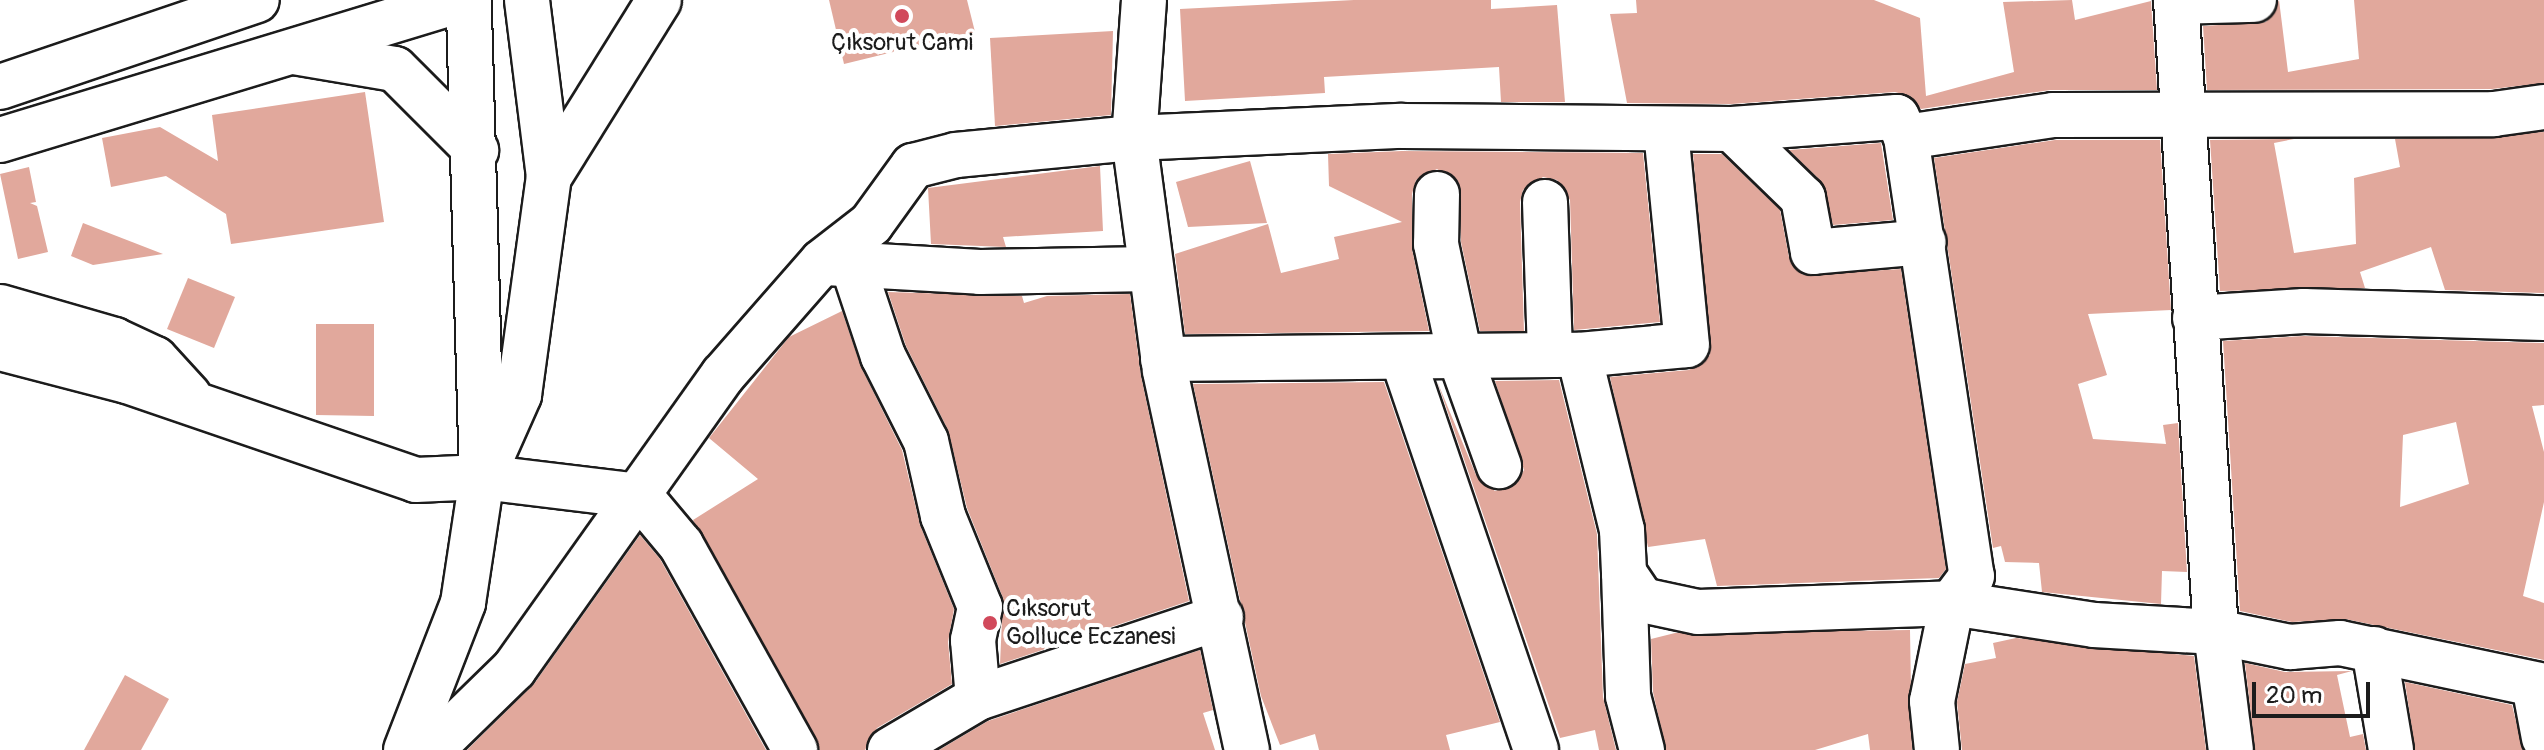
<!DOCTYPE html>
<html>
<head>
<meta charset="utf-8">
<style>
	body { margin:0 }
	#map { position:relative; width:2544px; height:750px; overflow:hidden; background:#fff; font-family:Pangolin,sans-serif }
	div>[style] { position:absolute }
	.building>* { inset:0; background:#e1a89c }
	.roads { filter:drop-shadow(2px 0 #1c1c1c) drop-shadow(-2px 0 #1c1c1c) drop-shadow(0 2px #1c1c1c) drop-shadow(0 -2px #1c1c1c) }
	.minor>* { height:44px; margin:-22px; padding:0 22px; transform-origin:22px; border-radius:22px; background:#fff }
	.major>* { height:44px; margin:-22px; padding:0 22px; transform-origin:22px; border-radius:22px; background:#fff }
	.dots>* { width:22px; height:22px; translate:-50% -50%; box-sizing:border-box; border:4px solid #fff; border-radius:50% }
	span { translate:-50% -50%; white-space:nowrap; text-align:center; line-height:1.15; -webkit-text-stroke:8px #fff; paint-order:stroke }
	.poi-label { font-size:24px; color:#1c1c1c }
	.left { translate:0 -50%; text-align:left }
	.scale { position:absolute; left:2252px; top:682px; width:118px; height:36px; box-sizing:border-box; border:4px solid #1c1c1c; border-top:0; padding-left:10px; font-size:24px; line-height:28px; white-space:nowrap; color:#1c1c1c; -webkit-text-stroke:6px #fff; paint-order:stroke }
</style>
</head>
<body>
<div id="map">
	<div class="building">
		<div style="clip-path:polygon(829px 0,967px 0,975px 32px,844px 64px)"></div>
		<div style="clip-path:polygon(1354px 0,1491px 0,1491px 9px,1557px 5px,1565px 102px,1501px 102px,1499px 67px,1324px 77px,1325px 93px,1185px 101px,1180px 9px)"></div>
		<div style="clip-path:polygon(1636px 0,1874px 0,1920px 18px,1926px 96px,2014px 72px,2003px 2px,2072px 0,2075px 20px,2151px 1px,2157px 90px,2050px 90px,1921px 109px,1910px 96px,1895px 92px,1731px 104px,1627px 103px,1610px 14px,1637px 13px)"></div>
		<div style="clip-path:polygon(2279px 0,2288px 72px,2359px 59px,2354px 0,2544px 0,2544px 83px,2492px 89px,2207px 90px,2203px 26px,2266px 22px)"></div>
		<div style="clip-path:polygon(1113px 31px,1111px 115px,995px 126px,990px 38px)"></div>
		<div style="clip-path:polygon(365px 92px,384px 222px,231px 244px,226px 214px,166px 176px,111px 187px,102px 138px,160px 127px,218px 161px,212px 115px)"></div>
		<div style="clip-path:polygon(2544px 132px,2544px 293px,2445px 290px,2431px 247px,2360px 272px,2365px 288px,2220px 291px,2210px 140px,2294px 139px,2274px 143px,2294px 253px,2356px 244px,2354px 178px,2400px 167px,2395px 139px)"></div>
		<div style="clip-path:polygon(2055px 140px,2160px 140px,2171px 310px,2088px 314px,2107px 375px,2078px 384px,2093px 439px,2166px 444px,2163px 425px,2178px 423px,2187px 572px,2162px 571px,2161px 604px,2042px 592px,2039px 563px,2005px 562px,2001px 546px,1993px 548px,1934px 158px)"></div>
		<div style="clip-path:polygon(1881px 143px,1893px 220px,1833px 225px,1821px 181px,1789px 150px)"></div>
		<div style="clip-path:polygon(1402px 151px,1643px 153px,1660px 322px,1574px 330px,1570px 200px,1557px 180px,1543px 177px,1523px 190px,1520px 202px,1524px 331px,1480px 331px,1461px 242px,1459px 183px,1437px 169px,1416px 180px,1412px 194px,1412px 249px,1429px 331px,1185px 334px,1175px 254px,1268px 224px,1281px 273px,1339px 259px,1334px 237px,1402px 222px,1329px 186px,1328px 154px)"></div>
		<div style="clip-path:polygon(1693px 154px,1722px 154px,1780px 210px,1789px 257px,1803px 275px,1901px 269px,1946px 569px,1939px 578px,1717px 586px,1705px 539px,1648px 547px,1610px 377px,1689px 370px,1710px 355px)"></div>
		<div style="clip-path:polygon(1250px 161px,1267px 223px,1188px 227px,1176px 182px)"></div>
		<div style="clip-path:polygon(1100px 166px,1103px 231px,1003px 237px,1006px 247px,931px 244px,928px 188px)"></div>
		<div style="clip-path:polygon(29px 167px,36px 202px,30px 203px,37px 206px,48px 252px,18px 259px,0 174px)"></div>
		<div style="clip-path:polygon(83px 223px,163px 254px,93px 265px,71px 256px)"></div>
		<div style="clip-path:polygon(188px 278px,235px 297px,214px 348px,167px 329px)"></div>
		<div style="clip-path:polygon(888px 292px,1022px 296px,1024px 303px,1047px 296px,1130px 294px,1141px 376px,1189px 601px,1000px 664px,1003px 598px,967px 508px,948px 430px,906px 346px)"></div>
		<div style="clip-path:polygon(842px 311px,861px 367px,902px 450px,920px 525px,954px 609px,948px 642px,952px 684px,877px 728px,865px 750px,820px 750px,693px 520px,758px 479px,709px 438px,789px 337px)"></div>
		<div style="clip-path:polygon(316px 324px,374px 324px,374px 416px,316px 415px)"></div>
		<div style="clip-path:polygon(evenodd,2304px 336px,2544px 343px,2544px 405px,2532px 406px,2544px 452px,2544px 502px,2523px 596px,2544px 603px,2544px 660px,2345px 619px,2292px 622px,2240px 611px,2223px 341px,2304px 336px,2456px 422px,2469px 484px,2400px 507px,2403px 435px,2456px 422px)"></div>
		<div style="clip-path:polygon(1559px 380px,1597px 534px,1603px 697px,1616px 750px,1599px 750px,1595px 730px,1560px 738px,1437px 381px,1476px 475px,1495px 491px,1517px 483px,1524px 470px,1495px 381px)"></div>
		<div style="clip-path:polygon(1384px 382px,1500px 722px,1446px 735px,1450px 750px,1319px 750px,1315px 734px,1280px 745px,1261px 696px,1193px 384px)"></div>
		<div style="clip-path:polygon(640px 535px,660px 559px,766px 750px,467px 750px,534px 684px)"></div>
		<div style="clip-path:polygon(1910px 630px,1912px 750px,1870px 750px,1868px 734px,1815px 750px,1666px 750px,1653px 692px,1651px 639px,1675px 633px)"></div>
		<div style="clip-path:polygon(2016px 638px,2194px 656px,2206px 750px,1962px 750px,1957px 702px,1965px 664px,1996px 658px,1993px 643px)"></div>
		<div style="clip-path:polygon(1200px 650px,1213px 710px,1203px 713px,1215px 750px,939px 750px,988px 721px)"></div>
		<div style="clip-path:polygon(2245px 663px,2285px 672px,2352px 671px,2337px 675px,2350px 737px,2363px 734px,2366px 750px,2255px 750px)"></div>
		<div style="clip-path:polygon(125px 675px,169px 699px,141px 750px,84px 750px)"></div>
		<div style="clip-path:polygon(2405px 682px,2512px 705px,2523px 750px,2415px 750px)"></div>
	</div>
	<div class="roads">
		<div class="minor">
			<div style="left:1144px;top:0;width:138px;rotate:94.1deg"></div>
			<div style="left:1134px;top:138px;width:235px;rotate:82.4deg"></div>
			<div style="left:1165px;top:371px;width:388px;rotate:77.8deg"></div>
			<div style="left:2176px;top:0;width:633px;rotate:86.38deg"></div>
			<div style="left:2216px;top:632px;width:119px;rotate:82.8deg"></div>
			<div style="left:2176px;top:2px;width:78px;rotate:-1.5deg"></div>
			<div style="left:1732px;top:129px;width:99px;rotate:44.2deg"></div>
			<div style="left:1803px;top:198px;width:55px;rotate:79.5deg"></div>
			<div style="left:1813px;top:252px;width:111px;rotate:-5.1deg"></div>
			<div style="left:1906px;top:137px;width:444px;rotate:81.5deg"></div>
			<div style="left:1972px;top:576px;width:34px;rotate:127deg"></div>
			<div style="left:1952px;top:603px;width:100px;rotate:101.5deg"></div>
			<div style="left:1932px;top:701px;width:49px;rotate:84.2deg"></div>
			<div style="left:1437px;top:194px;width:50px;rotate:91.1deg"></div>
			<div style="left:1436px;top:244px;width:116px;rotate:78deg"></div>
			<div style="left:1460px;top:357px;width:116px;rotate:70.3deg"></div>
			<div style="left:1545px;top:202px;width:153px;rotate:88.1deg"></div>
			<div style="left:826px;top:263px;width:154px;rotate:3.3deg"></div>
			<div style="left:980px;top:272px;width:171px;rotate:-1deg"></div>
			<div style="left:854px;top:269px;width:92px;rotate:71.6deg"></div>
			<div style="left:883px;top:356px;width:95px;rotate:63.2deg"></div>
			<div style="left:926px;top:441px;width:77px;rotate:77.2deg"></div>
			<div style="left:943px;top:516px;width:98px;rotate:67.9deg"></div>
			<div style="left:980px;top:607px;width:34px;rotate:102deg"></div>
			<div style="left:973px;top:640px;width:58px;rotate:85.1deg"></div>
			<div style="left:0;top:307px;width:119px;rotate:16.1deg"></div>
			<div style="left:114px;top:340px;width:45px;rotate:24.9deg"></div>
			<div style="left:155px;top:359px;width:50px;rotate:47.4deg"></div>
			<div style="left:2195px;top:318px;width:109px;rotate:-3.7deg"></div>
			<div style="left:2304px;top:311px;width:240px;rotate:1.7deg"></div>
			<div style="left:0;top:348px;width:131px;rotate:14.6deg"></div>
			<div style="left:127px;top:381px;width:305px;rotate:18.9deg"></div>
			<div style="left:416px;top:480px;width:66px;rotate:-2.6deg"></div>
			<div style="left:482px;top:477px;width:159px;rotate:6.9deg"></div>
			<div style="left:640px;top:496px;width:64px;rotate:50.1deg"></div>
			<div style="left:681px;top:545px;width:235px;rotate:60.9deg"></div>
			<div style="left:1579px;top:355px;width:180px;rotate:76.2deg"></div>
			<div style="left:1622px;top:530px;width:43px;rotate:87.3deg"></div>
			<div style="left:1624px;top:573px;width:32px;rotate:56deg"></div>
			<div style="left:1642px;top:600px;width:57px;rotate:12.1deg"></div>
			<div style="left:1698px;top:612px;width:254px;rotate:-2deg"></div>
			<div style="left:1952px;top:603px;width:144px;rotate:8.8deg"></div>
			<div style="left:2094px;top:625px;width:122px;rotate:3.3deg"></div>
			<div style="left:2216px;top:632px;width:76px;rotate:11.5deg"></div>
			<div style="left:2290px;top:647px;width:50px;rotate:-4.6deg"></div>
			<div style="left:2340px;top:643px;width:208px;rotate:11.9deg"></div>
			<div style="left:1163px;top:359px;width:416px;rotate:-0.6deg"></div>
			<div style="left:1579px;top:355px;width:108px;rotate:-5.3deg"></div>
			<div style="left:1687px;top:345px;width:216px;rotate:-95.6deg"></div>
			<div style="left:1403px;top:359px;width:413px;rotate:71.2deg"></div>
			<div style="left:487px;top:467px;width:79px;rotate:-66deg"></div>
			<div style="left:519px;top:395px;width:220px;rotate:-82.2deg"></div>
			<div style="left:549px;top:177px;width:178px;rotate:-97.1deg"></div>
			<div style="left:1624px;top:573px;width:123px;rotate:88.1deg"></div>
			<div style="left:1628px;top:696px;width:56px;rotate:75.5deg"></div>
			<div style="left:2374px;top:649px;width:102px;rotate:80.4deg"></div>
			<div style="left:2534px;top:685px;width:54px;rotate:79.3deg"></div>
			<div style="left:406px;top:750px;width:158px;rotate:-68.8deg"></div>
			<div style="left:463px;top:603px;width:127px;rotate:-81.4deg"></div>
			<div style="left:482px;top:477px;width:477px;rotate:-91.6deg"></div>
			<div style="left:431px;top:750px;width:116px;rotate:-44.3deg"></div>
			<div style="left:514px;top:669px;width:361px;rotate:-54.6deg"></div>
			<div style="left:723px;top:375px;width:150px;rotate:-48.8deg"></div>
			<div style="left:822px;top:262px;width:62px;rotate:-37.8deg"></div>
			<div style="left:871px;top:224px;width:72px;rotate:-54.1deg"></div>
			<div style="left:913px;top:166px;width:44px;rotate:-14.3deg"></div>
			<div style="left:956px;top:155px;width:179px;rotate:-5.5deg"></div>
			<div style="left:1134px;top:138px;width:268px;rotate:-2.6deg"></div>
			<div style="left:1402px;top:126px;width:330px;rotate:0.5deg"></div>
			<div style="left:1732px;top:129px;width:165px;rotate:-4.2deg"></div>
			<div style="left:1897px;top:117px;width:22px;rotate:66deg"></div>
			<div style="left:1906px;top:137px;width:149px;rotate:-8.5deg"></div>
			<div style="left:2053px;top:115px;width:441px;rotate:-0.1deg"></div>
			<div style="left:2494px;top:114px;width:50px;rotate:-8deg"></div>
			<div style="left:890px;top:750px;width:102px;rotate:-30.6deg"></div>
			<div style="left:978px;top:698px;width:256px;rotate:-18.4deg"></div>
		</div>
		<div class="major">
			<div style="left:294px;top:52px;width:102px;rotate:9.6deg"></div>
			<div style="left:395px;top:69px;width:115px;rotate:45deg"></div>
			<div style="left:0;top:87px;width:271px;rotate:-18.7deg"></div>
			<div style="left:0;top:140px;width:481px;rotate:-16.9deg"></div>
			<div style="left:549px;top:177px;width:208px;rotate:-58.1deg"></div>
		</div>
	</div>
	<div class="dots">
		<div style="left:902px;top:16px;background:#d1495b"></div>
		<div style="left:990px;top:623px;background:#d1495b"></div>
	</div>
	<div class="poi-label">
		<span style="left:902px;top:43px">Çıksorut Cami</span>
		<span class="left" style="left:1006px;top:623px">Cıksorut<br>Golluce Eczanesi</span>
	</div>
	<div class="scale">20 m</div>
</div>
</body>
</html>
